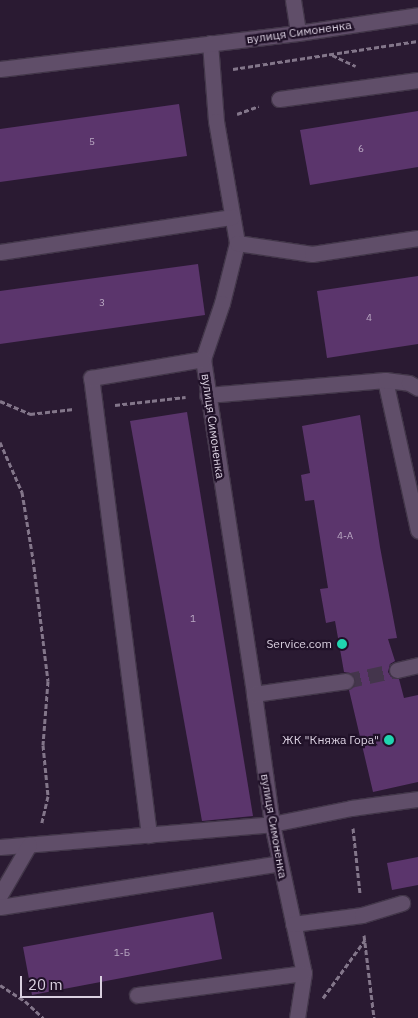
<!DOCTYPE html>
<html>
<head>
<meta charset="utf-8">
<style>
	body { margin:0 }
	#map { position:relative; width:418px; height:1018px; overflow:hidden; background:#2a1a32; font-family:"IBM Plex Sans",sans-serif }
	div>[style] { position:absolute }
	.building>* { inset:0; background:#5b356c }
	.minor-tunnel>* { height:15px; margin-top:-7.5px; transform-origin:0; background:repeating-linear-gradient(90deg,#44354c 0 15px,transparent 0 23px) }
	.path>* { height:3px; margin-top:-1.5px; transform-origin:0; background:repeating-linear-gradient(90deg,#83768a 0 5px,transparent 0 7.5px) }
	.roads { filter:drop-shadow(1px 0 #423649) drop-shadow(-1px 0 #423649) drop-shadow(0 1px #423649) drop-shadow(0 -1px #423649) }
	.minor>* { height:15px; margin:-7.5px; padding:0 7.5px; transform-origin:7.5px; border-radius:7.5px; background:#604e69 }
	.dots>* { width:14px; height:14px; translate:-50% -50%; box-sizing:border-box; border:2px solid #201128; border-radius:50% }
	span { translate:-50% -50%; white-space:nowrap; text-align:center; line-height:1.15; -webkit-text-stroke:4.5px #201128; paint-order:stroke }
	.number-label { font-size:10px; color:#baa9c3 }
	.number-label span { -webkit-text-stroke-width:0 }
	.street-label { font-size:12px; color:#dad0e0 }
	.poi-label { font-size:12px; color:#dad0e0 }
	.right { translate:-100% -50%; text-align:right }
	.scale { position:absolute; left:20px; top:976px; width:82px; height:22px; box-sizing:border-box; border:2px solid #dad0e0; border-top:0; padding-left:6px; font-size:15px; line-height:18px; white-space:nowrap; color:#dad0e0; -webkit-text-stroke:4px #201128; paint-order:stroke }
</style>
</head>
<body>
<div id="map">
	<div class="building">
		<div style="clip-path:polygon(179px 104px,187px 156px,0 182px,0 129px)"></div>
		<div style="clip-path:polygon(418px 111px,418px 167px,310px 185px,300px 130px)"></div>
		<div style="clip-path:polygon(198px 264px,205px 315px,0 344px,0 291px)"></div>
		<div style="clip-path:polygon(418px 276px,418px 344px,327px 358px,317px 291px)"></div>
		<div style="clip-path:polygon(187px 412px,253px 816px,202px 821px,130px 421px)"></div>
		<div style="clip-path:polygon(360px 415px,380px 547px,397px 638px,388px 639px,395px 661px,390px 664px,388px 672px,391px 677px,399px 679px,404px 698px,418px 695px,418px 782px,373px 792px,349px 690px,354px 685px,355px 679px,350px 673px,344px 672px,335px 621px,326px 623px,320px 589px,328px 588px,314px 500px,305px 501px,301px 475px,310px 473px,302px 426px)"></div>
		<div style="clip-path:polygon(418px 857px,418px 885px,392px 890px,387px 863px)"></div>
		<div style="clip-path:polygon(213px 912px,222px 959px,32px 995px,23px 947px)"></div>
	</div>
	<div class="minor-tunnel">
		<div style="left:346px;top:681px;width:52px;rotate:-12.2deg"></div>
	</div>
	<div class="path">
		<div style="left:332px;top:55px;width:26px;rotate:25deg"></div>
		<div style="left:233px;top:69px;width:187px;rotate:-8.6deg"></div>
		<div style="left:237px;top:114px;width:23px;rotate:-20deg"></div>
		<div style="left:0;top:401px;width:33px;rotate:23deg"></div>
		<div style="left:30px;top:414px;width:44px;rotate:-6.5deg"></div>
		<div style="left:115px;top:405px;width:71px;rotate:-6.4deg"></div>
		<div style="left:0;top:442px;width:55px;rotate:66.3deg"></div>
		<div style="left:22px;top:492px;width:68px;rotate:80.7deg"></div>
		<div style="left:33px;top:559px;width:123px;rotate:83deg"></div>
		<div style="left:48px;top:681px;width:64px;rotate:94.5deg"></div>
		<div style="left:43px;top:745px;width:51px;rotate:84.4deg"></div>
		<div style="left:48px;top:796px;width:28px;rotate:103deg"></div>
		<div style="left:353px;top:828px;width:66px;rotate:83.9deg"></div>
		<div style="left:364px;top:935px;width:84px;rotate:83.1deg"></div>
		<div style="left:0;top:985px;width:30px;rotate:33deg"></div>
		<div style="left:25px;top:1001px;width:25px;rotate:43deg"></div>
		<div style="left:323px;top:998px;width:72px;rotate:-54.1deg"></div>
	</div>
	<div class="roads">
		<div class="minor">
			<div style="left:293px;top:0;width:33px;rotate:81deg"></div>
			<div style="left:210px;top:43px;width:78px;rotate:85.6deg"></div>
			<div style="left:216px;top:121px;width:124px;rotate:80.2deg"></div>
			<div style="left:237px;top:243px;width:62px;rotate:104deg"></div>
			<div style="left:222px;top:303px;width:59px;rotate:108.7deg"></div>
			<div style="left:203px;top:359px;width:339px;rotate:81.3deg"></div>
			<div style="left:254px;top:694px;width:131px;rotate:82.1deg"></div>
			<div style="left:272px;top:824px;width:152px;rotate:77.9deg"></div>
			<div style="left:304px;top:973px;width:46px;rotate:98.8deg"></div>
			<div style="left:0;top:69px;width:300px;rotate:-6.9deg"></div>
			<div style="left:298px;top:33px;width:121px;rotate:-8.5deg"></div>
			<div style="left:279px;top:99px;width:140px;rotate:-7.8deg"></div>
			<div style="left:237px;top:243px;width:76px;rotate:8.3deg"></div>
			<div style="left:312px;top:254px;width:107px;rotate:-8.6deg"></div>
			<div style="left:0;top:252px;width:235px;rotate:-8.6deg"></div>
			<div style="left:385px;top:380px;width:154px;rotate:77.6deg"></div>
			<div style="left:207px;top:395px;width:179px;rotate:-4.8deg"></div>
			<div style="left:385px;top:380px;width:24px;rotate:7deg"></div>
			<div style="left:409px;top:383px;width:10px;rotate:29deg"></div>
			<div style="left:397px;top:670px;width:22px;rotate:-13deg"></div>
			<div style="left:254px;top:694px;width:93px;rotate:-8deg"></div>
			<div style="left:149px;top:835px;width:461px;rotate:-97.2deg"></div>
			<div style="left:91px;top:378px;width:114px;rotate:-9.6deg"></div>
			<div style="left:0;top:847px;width:273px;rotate:-4.8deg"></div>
			<div style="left:272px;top:824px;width:81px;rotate:-11.4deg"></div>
			<div style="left:351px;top:808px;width:68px;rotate:-7.7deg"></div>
			<div style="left:0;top:895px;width:58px;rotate:-59.9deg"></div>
			<div style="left:0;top:907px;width:283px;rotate:-8.9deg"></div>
			<div style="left:293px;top:924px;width:70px;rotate:-7.4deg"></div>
			<div style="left:362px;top:915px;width:42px;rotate:-16.7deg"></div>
			<div style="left:137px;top:995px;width:168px;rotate:-7.5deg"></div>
		</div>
	</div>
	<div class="dots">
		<div style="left:342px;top:644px;background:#20d5b0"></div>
		<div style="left:389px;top:740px;background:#20d5b0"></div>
	</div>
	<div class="number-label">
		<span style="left:92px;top:142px">5</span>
		<span style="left:361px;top:149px">6</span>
		<span style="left:102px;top:303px">3</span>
		<span style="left:369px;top:318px">4</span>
		<span style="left:345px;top:536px">4-А</span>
		<span style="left:193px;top:619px">1</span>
		<span style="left:122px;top:953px">1-Б</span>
	</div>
	<div class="street-label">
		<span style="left:299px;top:32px;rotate:-8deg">вулиця Симоненка</span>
		<span style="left:213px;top:426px;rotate:82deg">вулиця Симоненка</span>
		<span style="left:274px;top:826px;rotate:80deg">вулиця Симоненка</span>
	</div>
	<div class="poi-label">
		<span class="right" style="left:332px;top:644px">Service.com</span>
		<span class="right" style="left:379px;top:740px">ЖК "Княжа Гора"</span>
	</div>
	<div class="scale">20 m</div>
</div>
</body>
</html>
